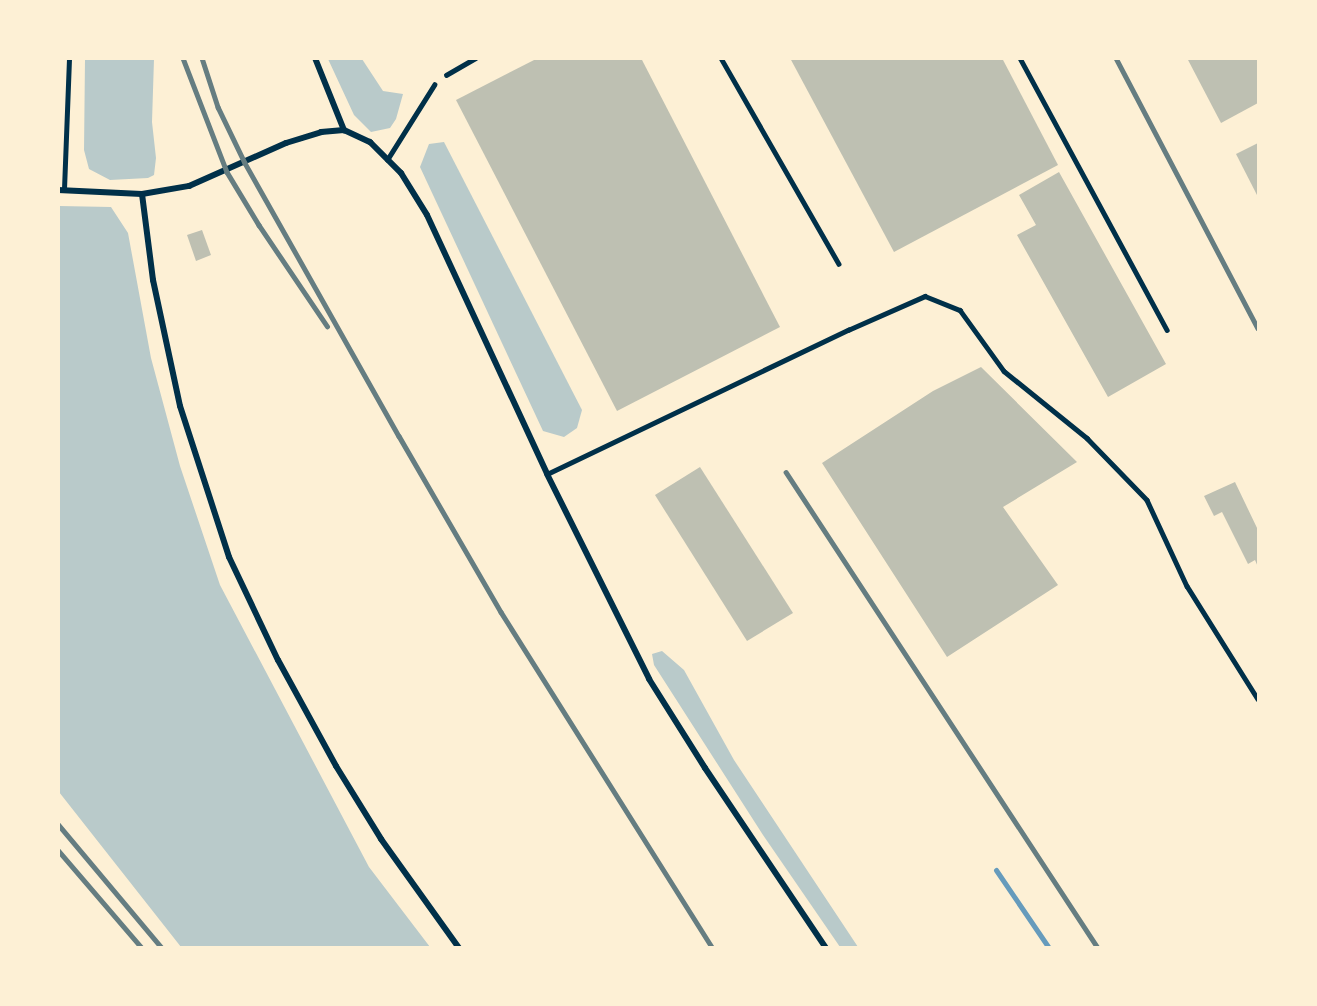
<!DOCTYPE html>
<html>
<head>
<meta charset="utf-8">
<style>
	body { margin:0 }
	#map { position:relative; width:1317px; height:1006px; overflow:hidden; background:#fdf0d5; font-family:"Roboto Condensed",sans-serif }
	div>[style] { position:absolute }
	.green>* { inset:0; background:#b9caca }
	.stream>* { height:5px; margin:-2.5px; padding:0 2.5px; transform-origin:2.5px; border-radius:2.5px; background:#669bbc }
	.building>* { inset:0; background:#bec0b2 }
	.service>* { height:4.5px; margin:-2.25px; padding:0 2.25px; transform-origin:2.25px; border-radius:2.25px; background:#003049 }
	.minor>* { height:6px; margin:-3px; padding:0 3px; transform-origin:3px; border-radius:3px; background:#003049 }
	.rail>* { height:4.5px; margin:-2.25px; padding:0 2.25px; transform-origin:2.25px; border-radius:2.25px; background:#657d81 }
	span { translate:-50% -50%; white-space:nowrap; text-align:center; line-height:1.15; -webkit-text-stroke:4.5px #fdf0d5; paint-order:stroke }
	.frame { position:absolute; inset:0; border:60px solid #fdf0d5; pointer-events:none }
</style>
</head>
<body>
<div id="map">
	<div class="green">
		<div style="clip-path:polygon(85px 59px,154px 59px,152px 122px,156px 158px,154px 175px,148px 178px,110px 180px,89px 169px,84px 150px)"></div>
		<div style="clip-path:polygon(328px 59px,362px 59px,383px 91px,403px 94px,396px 119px,390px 128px,371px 132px,354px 115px)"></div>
		<div style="clip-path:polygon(444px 142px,582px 410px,577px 428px,564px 437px,543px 431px,420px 167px,429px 144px)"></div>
		<div style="clip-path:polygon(59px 206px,111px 207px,128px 233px,151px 358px,180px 466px,220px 585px,369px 867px,430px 947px,181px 947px,59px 792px)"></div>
		<div style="clip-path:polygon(662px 651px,684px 670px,734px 760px,858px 947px,840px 947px,763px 835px,654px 665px,652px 654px)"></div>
	</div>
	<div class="stream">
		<div style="left:996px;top:870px;width:94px;rotate:55.8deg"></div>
	</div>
	<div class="building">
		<div style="clip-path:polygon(538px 58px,641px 58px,780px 327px,617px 411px,456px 100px)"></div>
		<div style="clip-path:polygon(790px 58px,1002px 58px,1058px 165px,894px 252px)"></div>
		<div style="clip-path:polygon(1187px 58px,1258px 58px,1258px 103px,1221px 123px)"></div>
		<div style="clip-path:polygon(1258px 143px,1258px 197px,1236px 154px)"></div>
		<div style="clip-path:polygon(1059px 172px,1166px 364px,1108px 397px,1017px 235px,1036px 225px,1019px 195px)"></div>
		<div style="clip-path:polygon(202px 230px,211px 255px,196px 261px,187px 235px)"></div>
		<div style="clip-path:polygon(981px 367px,1077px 462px,1003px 507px,1058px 585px,947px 657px,822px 463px,933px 391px)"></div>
		<div style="clip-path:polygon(700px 467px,793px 613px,747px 641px,655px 495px)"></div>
		<div style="clip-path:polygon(1235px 482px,1258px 530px,1258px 567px,1255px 560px,1248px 564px,1222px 512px,1214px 516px,1204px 496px)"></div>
	</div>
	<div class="service">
		<div style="left:721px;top:58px;width:237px;rotate:60.2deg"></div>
		<div style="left:1020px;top:58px;width:309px;rotate:61.6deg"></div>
		<div style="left:446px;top:75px;width:34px;rotate:-30deg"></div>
		<div style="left:387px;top:160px;width:89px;rotate:-57.9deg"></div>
		<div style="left:64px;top:189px;width:131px;rotate:-87.8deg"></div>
		<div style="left:547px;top:474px;width:334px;rotate:-25.6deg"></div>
		<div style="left:848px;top:330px;width:84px;rotate:-23.8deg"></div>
		<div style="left:925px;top:296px;width:38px;rotate:22deg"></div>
		<div style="left:960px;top:310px;width:75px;rotate:54.2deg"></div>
		<div style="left:1004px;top:371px;width:107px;rotate:38.9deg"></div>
		<div style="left:1087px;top:438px;width:86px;rotate:45.9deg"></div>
		<div style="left:1147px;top:500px;width:95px;rotate:65.1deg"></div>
		<div style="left:1187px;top:586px;width:133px;rotate:57.9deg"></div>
	</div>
	<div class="minor">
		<div style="left:315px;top:58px;width:78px;rotate:68.1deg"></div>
		<div style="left:58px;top:190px;width:84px;rotate:2.7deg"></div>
		<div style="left:142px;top:194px;width:48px;rotate:-9.7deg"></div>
		<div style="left:189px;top:186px;width:106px;rotate:-23.9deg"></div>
		<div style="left:286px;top:143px;width:37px;rotate:-17deg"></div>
		<div style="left:321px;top:132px;width:23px;rotate:-5deg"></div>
		<div style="left:344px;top:130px;width:29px;rotate:25deg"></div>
		<div style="left:370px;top:142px;width:44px;rotate:45deg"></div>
		<div style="left:401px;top:173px;width:49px;rotate:58.2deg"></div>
		<div style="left:427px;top:215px;width:285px;rotate:65.1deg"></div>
		<div style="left:547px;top:474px;width:229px;rotate:63.5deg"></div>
		<div style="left:649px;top:679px;width:105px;rotate:57.8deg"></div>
		<div style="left:705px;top:768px;width:217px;rotate:56.1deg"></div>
		<div style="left:142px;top:194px;width:87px;rotate:82.7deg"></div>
		<div style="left:153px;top:280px;width:129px;rotate:77.9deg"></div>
		<div style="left:180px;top:406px;width:159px;rotate:72deg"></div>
		<div style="left:229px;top:557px;width:114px;rotate:64.6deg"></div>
		<div style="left:278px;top:660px;width:121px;rotate:61.3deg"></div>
		<div style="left:336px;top:766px;width:86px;rotate:58.3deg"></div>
		<div style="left:381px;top:839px;width:134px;rotate:54.4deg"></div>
	</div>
	<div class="rail">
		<div style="left:183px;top:58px;width:122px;rotate:68.9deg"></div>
		<div style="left:227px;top:172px;width:62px;rotate:58.9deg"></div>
		<div style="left:259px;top:225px;width:122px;rotate:56deg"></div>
		<div style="left:202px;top:58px;width:52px;rotate:71.9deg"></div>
		<div style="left:218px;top:107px;width:62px;rotate:64.3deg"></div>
		<div style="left:245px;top:163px;width:313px;rotate:60.6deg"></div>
		<div style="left:399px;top:436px;width:203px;rotate:59.9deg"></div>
		<div style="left:501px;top:612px;width:397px;rotate:57.8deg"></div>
		<div style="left:1116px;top:58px;width:305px;rotate:62.3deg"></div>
		<div style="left:786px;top:472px;width:569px;rotate:56.76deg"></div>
		<div style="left:58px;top:824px;width:162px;rotate:50deg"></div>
		<div style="left:58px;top:850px;width:129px;rotate:49.4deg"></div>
	</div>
	<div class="frame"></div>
</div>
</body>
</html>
